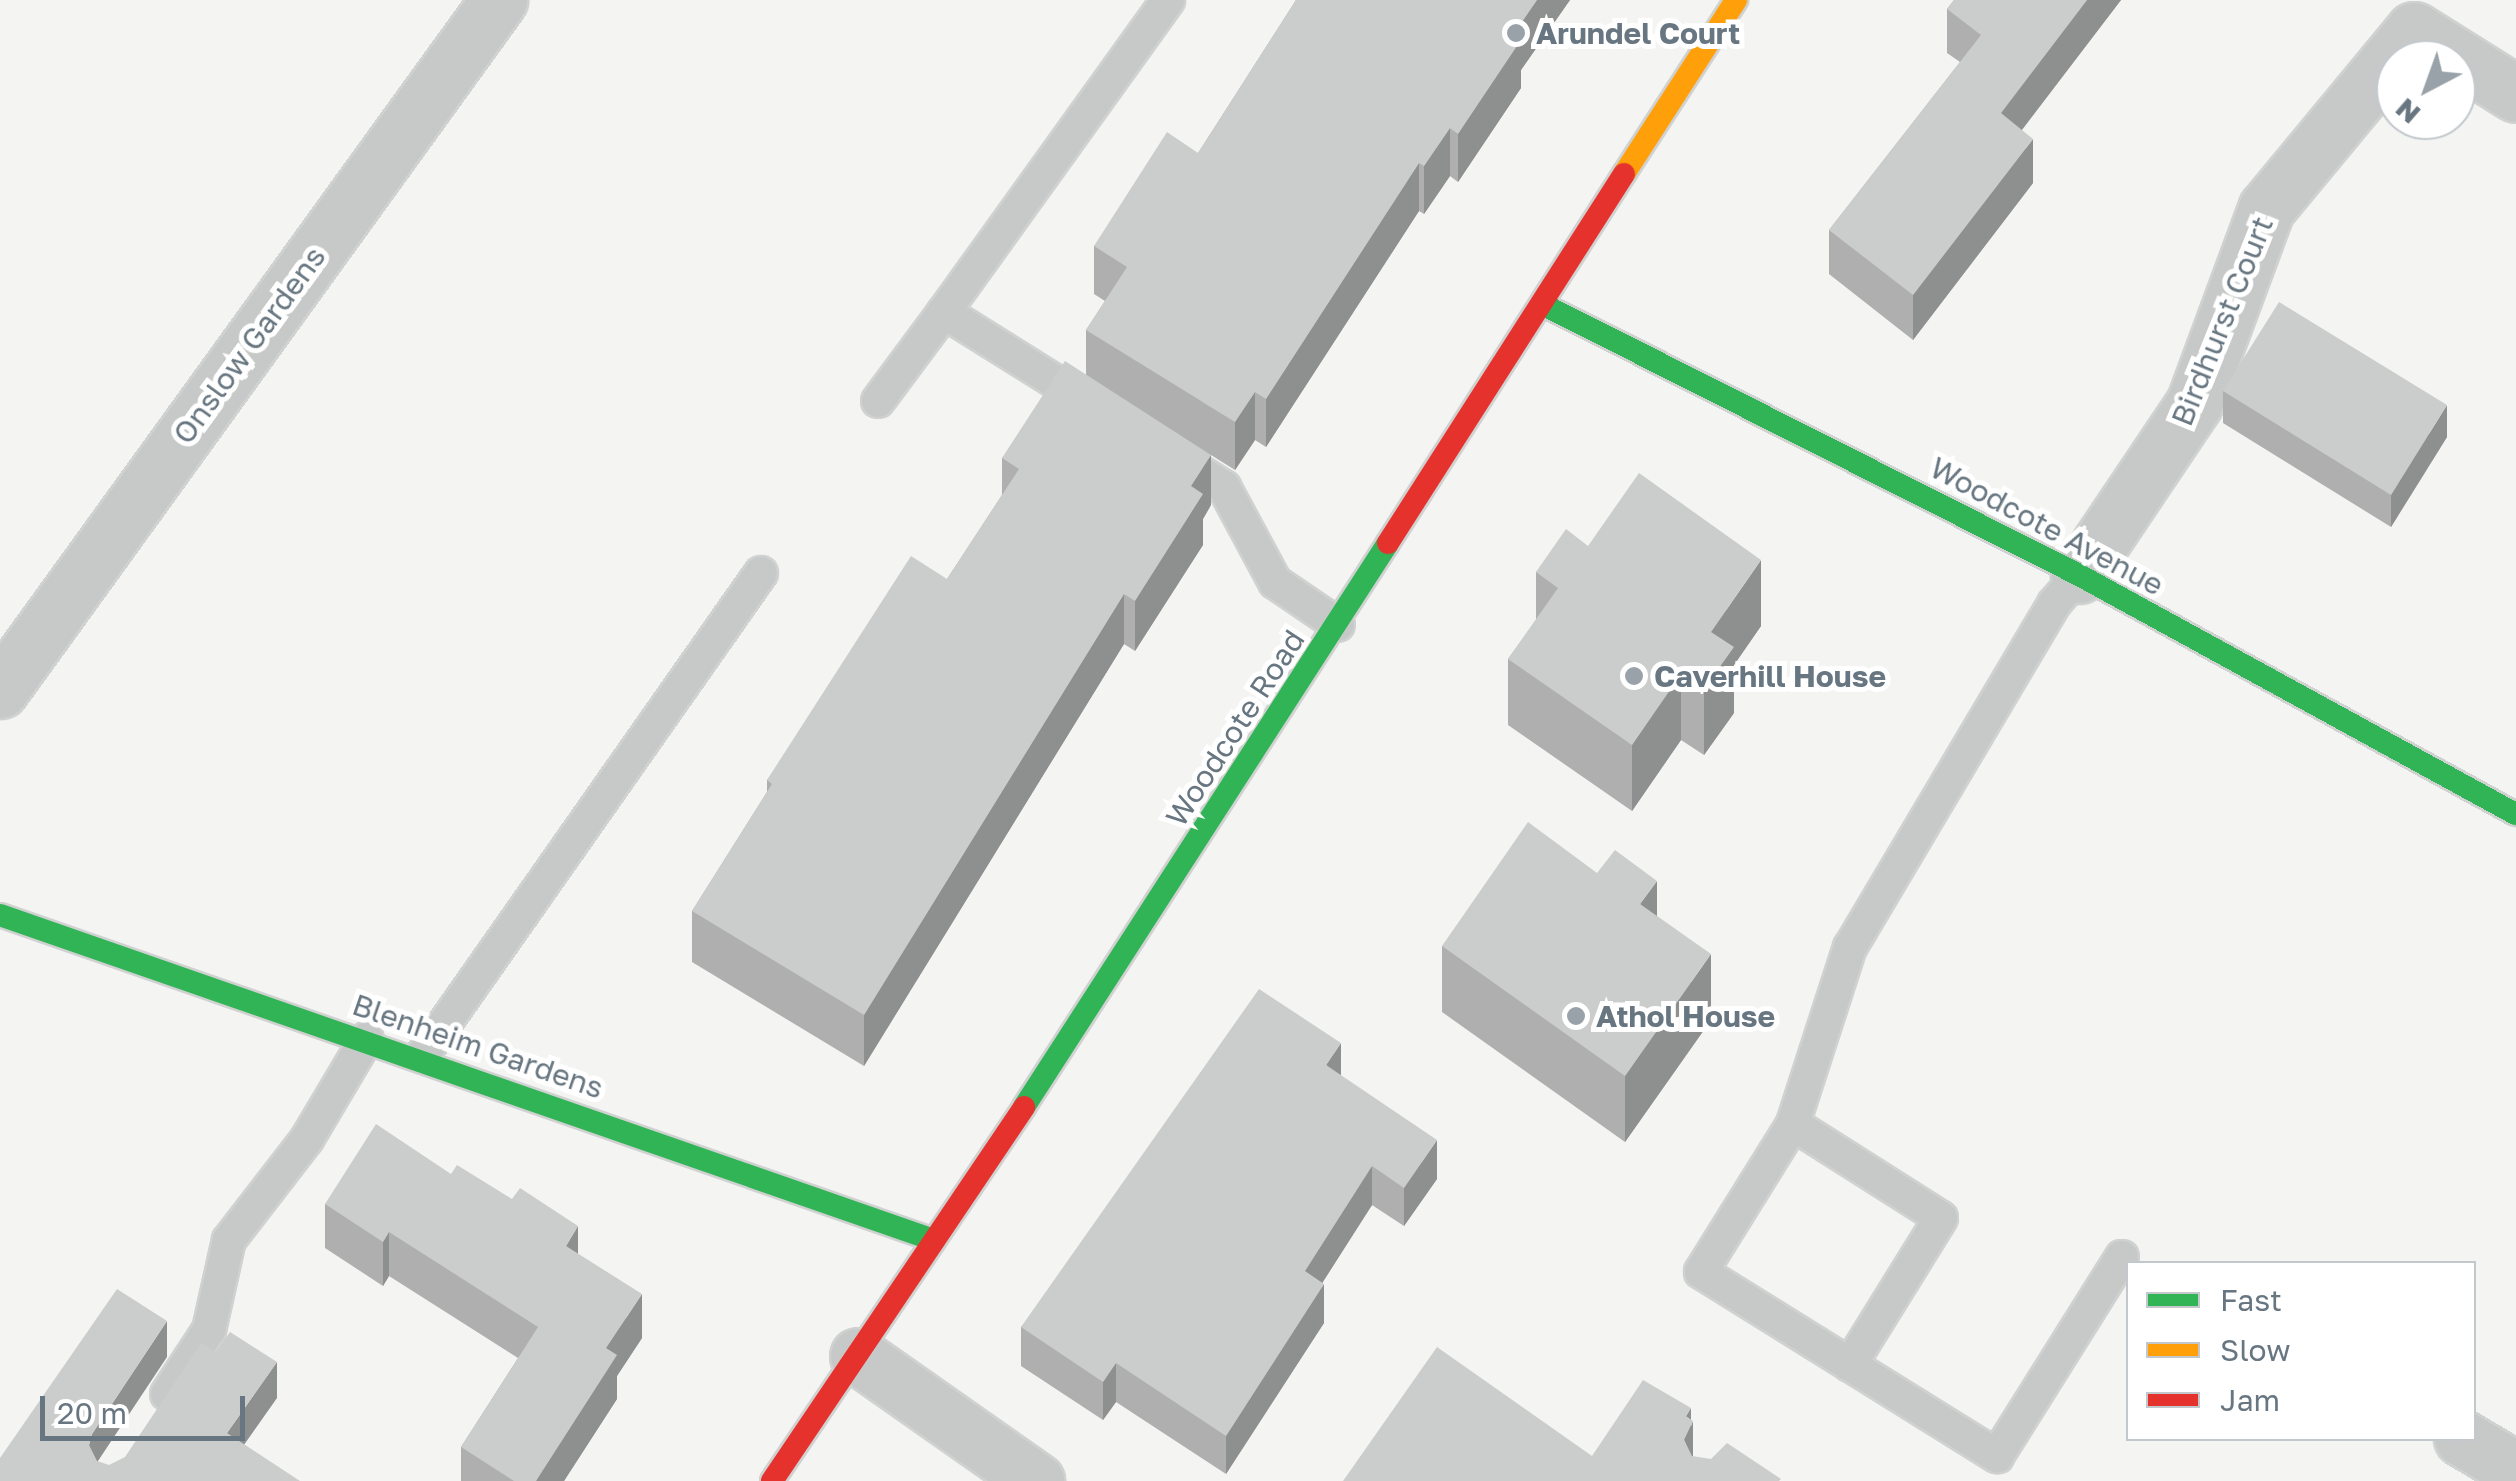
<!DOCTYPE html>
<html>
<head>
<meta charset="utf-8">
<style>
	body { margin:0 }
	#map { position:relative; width:2516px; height:1481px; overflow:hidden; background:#f4f4f3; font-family:"Golos Text",sans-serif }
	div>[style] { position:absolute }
	.roads { filter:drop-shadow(2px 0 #d0d1d1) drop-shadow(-2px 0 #d0d1d1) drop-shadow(0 2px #d0d1d1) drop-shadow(0 -2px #d0d1d1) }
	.lane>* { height:32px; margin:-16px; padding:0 16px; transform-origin:16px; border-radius:16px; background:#c7c9c9 }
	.street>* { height:55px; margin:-27.5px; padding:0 27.5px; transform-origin:27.5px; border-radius:27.5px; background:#c7c9c9 }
	.fast>* { height:22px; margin:-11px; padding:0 11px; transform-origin:11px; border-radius:11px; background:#30b455 }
	.slow>* { height:22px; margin:-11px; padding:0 11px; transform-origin:11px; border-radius:11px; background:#ff9f0a }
	.jam>* { height:22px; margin:-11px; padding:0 11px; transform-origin:11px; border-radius:11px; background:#e5322d }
	.wall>* { inset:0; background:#afafaf }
	.shaded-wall>* { inset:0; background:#8e8f8f }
	.building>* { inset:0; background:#cbcccc }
	.dots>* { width:28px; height:28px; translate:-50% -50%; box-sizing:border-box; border:5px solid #fff; border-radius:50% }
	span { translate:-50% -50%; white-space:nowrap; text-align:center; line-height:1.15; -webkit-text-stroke:10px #fff; paint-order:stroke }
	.poi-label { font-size:30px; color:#677680; font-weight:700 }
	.left { translate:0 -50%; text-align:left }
	.street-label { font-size:30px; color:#677680 }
	.legend { position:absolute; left:2126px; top:1261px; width:350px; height:180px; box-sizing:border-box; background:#fff; border:2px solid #c2c8cc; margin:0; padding:12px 18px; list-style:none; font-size:30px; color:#677680 }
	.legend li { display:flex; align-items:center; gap:20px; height:50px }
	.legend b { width:50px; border:2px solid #c2c8cc }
	.north { position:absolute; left:2376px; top:40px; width:100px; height:100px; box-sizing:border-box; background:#fff; border:2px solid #c2c8cc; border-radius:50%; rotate:221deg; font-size:28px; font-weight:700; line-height:40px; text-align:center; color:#677680 }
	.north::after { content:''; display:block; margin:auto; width:35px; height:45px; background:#98a2a8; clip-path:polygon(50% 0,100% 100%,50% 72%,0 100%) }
	.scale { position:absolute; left:40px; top:1396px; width:205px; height:45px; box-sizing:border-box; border:5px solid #677680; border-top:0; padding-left:12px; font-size:30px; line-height:35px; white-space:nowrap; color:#677680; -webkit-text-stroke:8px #fff; paint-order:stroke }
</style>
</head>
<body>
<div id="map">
	<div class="roads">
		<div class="lane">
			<div style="left:878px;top:401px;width:111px;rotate:-53.4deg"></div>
			<div style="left:1088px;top:402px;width:170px;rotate:-148deg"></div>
			<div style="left:944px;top:312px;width:384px;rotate:-54.3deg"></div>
			<div style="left:1176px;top:457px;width:57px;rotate:32deg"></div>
			<div style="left:1224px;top:487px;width:108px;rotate:61.8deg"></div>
			<div style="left:1275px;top:582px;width:76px;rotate:34.3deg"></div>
			<div style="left:2079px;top:575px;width:38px;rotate:131deg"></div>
			<div style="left:2054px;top:604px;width:399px;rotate:120.7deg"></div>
			<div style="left:1850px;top:947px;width:186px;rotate:107.9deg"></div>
			<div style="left:1793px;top:1124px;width:174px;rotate:121.9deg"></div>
			<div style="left:1701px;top:1272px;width:349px;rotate:31.9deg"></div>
			<div style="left:1997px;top:1456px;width:235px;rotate:-57.9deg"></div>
			<div style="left:422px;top:1056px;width:590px;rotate:-54.94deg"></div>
			<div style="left:1793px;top:1124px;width:175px;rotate:32.4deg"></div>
			<div style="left:1941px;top:1218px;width:173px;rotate:121.8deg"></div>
			<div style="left:167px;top:1394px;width:77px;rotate:-56.7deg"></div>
			<div style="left:209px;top:1330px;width:92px;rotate:-77.5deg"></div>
			<div style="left:229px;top:1240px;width:128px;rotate:-52.3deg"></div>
			<div style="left:307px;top:1139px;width:117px;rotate:-59.3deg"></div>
		</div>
		<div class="street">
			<div style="left:2079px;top:575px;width:206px;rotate:-56.1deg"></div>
			<div style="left:2194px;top:404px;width:208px;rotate:-69.7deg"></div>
			<div style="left:2266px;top:209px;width:232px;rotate:-50.4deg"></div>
			<div style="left:2414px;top:30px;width:120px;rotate:32.1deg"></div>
			<div style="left:0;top:690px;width:852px;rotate:-54.13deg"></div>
			<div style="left:858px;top:1356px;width:218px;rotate:35.1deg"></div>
			<div style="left:2462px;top:1438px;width:63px;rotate:30.7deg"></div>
		</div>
		<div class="fast">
			<div style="left:1544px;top:305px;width:599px;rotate:26.78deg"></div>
			<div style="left:2079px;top:575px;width:498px;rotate:28.7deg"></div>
			<div style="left:0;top:915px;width:989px;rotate:19.19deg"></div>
			<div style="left:1024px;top:1107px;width:671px;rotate:-57.16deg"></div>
		</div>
		<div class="slow">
			<div style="left:1624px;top:174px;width:207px;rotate:-57.2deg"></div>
		</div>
		<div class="jam">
			<div style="left:1388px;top:543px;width:438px;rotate:-57.4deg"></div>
			<div style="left:772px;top:1481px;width:451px;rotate:-56deg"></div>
		</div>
	</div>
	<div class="wall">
		<div style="clip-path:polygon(1296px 0,1570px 0,1521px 70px,1521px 88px,1458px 182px,1450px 176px,1424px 214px,1419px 211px,1266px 447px,1255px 440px,1235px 470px,1211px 455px,1211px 505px,1203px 519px,1203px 545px,1135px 651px,1124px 644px,864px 1066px,692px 962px,692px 911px,767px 792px,767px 780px,947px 579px,1002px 495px,1002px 458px,1086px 375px,1086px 330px,1105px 301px,1094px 294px,1094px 246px,1198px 153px)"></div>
		<div style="clip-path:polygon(1954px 0,2121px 0,2022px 130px,2033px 183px,1913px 340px,1829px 274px,1829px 230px,1960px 62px,1947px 53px,1947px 9px)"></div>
		<div style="clip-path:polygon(2223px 391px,2447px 437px,2391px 527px,2223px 423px)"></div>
		<div style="clip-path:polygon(1588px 546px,1761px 626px,1734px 665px,1734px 713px,1704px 755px,1681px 740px,1632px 811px,1508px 725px,1508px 659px,1536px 620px,1536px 572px)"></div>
		<div style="clip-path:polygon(1657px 916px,1711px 1020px,1625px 1142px,1442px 1012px,1442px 946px)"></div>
		<div style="clip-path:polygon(1341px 1076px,1437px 1179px,1404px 1226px,1372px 1205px,1322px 1283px,1324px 1323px,1226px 1474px,1116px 1402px,1103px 1420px,1021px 1366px,1021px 1327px)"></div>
		<div style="clip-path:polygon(451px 1174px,578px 1254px,642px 1338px,617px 1376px,617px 1399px,564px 1481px,461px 1481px,461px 1447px,518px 1358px,389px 1276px,383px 1286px,325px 1248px,325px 1204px)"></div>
	</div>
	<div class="shaded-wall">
		<div style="clip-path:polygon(1537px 0,1570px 0,1521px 70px,1521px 88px,1458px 182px,1458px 134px,1513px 35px)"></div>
		<div style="clip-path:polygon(2087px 0,2121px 0,2001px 157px,2001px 113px)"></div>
		<div style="clip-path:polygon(1450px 128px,1450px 176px,1424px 214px,1424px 166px)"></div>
		<div style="clip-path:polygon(2033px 139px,2033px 183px,1913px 340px,1913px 295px)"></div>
		<div style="clip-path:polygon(1419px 163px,1419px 211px,1266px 447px,1266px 399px)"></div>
		<div style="clip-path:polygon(1255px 392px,1255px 440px,1235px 470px,1235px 422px)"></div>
		<div style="clip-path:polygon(2447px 405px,2447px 437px,2391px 527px,2391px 495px)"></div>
		<div style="clip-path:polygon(1211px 455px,1211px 505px,1203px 519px,1203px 545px,1135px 651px,1135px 601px,1191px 486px)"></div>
		<div style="clip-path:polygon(1761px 560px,1761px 626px,1734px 665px,1734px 713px,1704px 755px,1704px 689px,1711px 632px)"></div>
		<div style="clip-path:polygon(1124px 594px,1124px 644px,864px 1066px,864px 1015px)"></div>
		<div style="clip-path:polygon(1681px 674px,1681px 740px,1632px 811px,1632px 745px)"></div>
		<div style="clip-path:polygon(1657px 881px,1657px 947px,1640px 904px)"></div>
		<div style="clip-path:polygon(1711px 954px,1711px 1020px,1625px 1142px,1625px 1076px)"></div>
		<div style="clip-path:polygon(1341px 1043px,1341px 1081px,1326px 1065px)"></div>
		<div style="clip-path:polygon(1437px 1140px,1437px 1179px,1404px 1226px,1404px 1188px)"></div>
		<div style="clip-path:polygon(1372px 1166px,1372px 1205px,1305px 1310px,1305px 1271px)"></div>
		<div style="clip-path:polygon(578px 1226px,578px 1271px,566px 1246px)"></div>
		<div style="clip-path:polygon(389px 1232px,389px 1276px,383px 1286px,383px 1242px)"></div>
		<div style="clip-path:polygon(1324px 1284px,1324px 1323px,1226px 1474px,1226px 1436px)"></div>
		<div style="clip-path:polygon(642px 1294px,642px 1338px,617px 1376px,617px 1399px,564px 1481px,536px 1481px,606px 1348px)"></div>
		<div style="clip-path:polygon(167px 1321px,167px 1357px,92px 1470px,89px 1445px,92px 1434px)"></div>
		<div style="clip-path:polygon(277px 1362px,277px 1398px,227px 1469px,227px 1433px)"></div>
		<div style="clip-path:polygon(1116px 1363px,1116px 1402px,1103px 1420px,1103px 1382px)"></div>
		<div style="clip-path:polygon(1691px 1408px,1691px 1426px,1693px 1421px,1693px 1461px,1684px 1440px,1686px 1416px)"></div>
	</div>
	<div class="building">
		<div style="clip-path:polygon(1296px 0,1537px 0,1513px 35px,1521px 40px,1458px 134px,1450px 128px,1424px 166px,1419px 163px,1266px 399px,1255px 392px,1235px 422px,1086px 330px,1127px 267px,1094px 246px,1167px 132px,1198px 153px)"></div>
		<div style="clip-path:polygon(1954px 0,2087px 0,2001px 113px,2033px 139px,1913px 295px,1829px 230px,1981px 35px,1947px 9px)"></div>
		<div style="clip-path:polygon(2279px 302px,2447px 405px,2391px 495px,2223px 391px)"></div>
		<div style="clip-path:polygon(1065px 361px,1211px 455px,1191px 486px,1203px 494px,1135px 601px,1124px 594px,864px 1015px,692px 911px,772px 784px,767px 780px,911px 556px,947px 579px,1019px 469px,1002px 458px)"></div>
		<div style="clip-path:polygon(1639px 473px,1761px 560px,1711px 632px,1734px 647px,1704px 689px,1681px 674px,1632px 745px,1508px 659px,1558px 588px,1536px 572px,1566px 529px,1588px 546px)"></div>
		<div style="clip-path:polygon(1528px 822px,1597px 873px,1615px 850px,1657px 881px,1640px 904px,1711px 954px,1625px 1076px,1442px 946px)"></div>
		<div style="clip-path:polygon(1259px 989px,1341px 1043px,1326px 1065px,1437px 1140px,1404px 1188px,1372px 1166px,1305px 1271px,1324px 1284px,1226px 1436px,1116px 1363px,1103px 1382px,1021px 1327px)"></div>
		<div style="clip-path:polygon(376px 1124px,451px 1174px,457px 1165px,512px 1199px,520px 1188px,578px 1226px,566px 1246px,642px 1294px,606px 1348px,617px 1355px,536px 1481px,514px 1481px,461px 1447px,538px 1327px,389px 1232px,383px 1242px,325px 1204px)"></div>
		<div style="clip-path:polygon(117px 1289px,167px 1321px,92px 1434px,89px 1445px,97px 1461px,109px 1465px,125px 1457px,201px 1343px,216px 1352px,230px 1332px,277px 1362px,227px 1433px,300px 1481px,0 1481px,0 1458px)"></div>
		<div style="clip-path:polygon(1437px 1347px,1592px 1456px,1643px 1380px,1691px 1408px,1686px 1416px,1693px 1421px,1684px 1440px,1692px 1456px,1711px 1459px,1727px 1443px,1781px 1479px,1779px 1481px,1343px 1481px)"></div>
	</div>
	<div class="dots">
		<div style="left:1516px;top:33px;background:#98a2a8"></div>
		<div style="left:1634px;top:676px;background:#98a2a8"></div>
		<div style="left:1576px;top:1016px;background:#98a2a8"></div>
	</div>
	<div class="poi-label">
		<span class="left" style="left:1536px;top:33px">Arundel Court</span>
		<span class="left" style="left:1654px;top:676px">Caverhill House</span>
		<span class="left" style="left:1596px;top:1016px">Athol House</span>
	</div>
	<div class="street-label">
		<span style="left:2222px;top:321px;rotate:-68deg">Birdhurst Court</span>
		<span style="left:249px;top:345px;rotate:-54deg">Onslow Gardens</span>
		<span style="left:2047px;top:526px;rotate:28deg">Woodcote Avenue</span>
		<span style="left:1235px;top:728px;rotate:-57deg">Woodcote Road</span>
		<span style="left:478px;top:1046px;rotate:19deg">Blenheim Gardens</span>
	</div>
	<ul class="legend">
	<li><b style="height:12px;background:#30b455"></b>Fast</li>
	<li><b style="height:12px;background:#ff9f0a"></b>Slow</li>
	<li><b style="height:12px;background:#e5322d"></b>Jam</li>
	</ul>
	<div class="north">N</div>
	<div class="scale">20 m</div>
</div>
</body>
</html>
